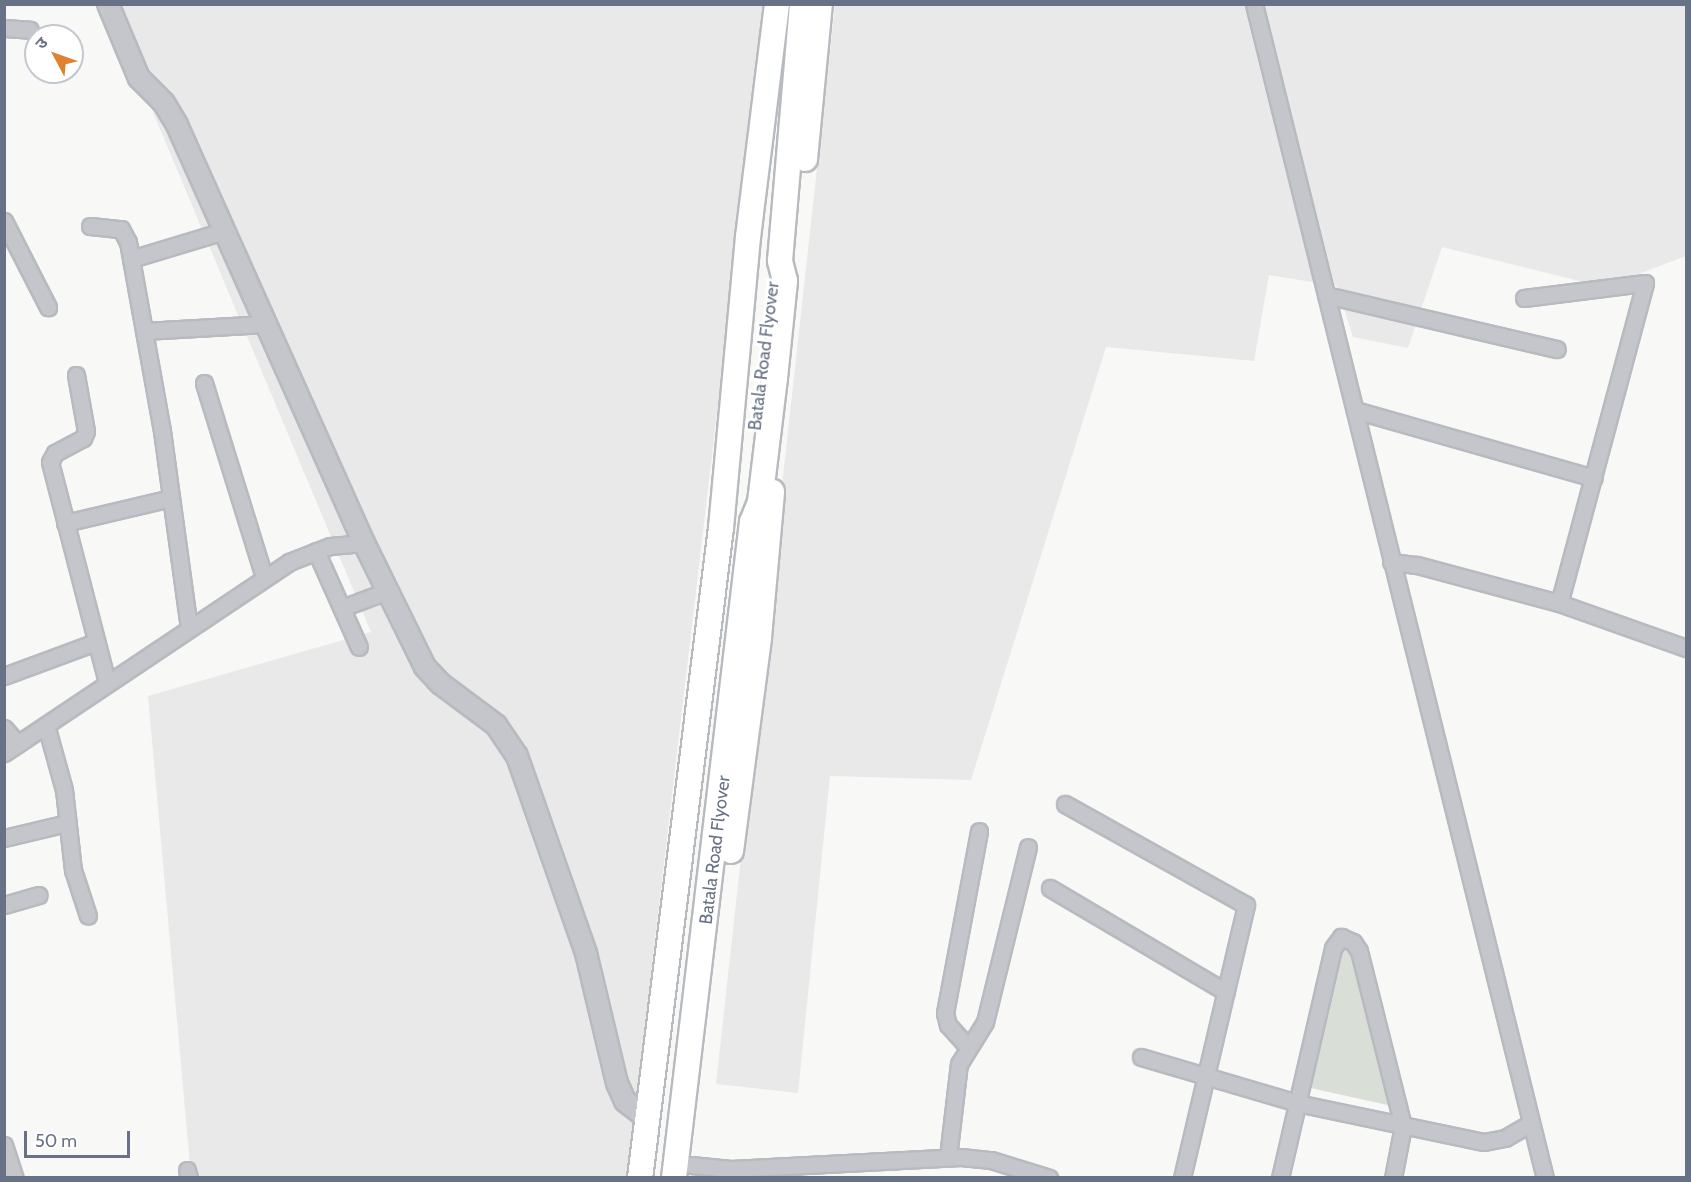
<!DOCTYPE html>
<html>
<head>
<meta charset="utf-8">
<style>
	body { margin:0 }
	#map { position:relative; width:1691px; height:1182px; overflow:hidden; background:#f8f8f6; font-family:Cabin,"Noto Sans Devanagari",sans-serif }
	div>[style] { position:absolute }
	.built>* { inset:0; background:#e9e9e9 }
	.green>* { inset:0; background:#d9dfd7 }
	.roads { filter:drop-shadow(2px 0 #b7babf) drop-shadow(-2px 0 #b7babf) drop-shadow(0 2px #b7babf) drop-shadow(0 -2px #b7babf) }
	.minor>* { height:15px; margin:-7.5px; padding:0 7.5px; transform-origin:7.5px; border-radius:7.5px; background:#c4c6cb }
	.tertiary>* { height:20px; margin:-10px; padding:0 10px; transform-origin:10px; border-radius:10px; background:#c4c6cb }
	.primary>* { height:24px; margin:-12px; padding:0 12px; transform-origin:12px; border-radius:12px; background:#fff }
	span { translate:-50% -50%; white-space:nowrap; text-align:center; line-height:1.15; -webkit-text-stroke:6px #fff; paint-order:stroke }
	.street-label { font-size:18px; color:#687286 }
	.frame { position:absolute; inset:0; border:6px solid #687286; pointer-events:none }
	.north { position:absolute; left:24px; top:24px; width:60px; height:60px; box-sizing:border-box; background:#fff; border:2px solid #c3c7cf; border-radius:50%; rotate:311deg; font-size:16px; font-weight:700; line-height:24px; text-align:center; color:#687286 }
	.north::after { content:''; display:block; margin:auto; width:21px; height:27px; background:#df8230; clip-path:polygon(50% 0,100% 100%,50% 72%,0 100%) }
	.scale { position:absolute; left:24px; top:1131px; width:106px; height:27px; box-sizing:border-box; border:3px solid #687286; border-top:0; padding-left:8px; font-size:18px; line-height:21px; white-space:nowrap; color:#687286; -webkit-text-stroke:4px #fff; paint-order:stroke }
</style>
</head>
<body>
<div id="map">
	<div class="built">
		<div style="clip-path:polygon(108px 5px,765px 5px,627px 1177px,191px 1177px,148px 696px,371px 632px)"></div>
		<div style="clip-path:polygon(835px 5px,1686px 5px,1686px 256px,1604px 287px,1442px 247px,1408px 348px,1353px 337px,1337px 286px,1269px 275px,1254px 361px,1106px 347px,971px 780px,830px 776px,798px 1093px,716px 1084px)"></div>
	</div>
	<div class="green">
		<div style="clip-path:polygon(1341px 946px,1357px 949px,1392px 1106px,1306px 1087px)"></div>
	</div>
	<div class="roads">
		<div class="minor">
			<div style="left:1254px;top:4px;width:1210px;rotate:76.08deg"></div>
			<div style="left:4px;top:28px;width:26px;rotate:4deg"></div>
			<div style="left:4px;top:221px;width:97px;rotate:62.9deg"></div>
			<div style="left:90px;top:226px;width:31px;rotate:6deg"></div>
			<div style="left:121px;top:229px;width:15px;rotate:62deg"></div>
			<div style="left:128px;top:242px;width:192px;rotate:79.8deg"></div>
			<div style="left:162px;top:431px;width:198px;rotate:82.2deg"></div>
			<div style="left:131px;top:259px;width:97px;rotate:-16.8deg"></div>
			<div style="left:1326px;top:295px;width:237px;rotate:13.2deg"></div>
			<div style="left:1524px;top:298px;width:122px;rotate:-7.1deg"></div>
			<div style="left:1645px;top:283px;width:331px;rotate:105deg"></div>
			<div style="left:144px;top:331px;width:122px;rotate:-3.3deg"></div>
			<div style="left:76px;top:375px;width:57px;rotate:79.9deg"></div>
			<div style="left:86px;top:431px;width:8px;rotate:113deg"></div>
			<div style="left:83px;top:438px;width:32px;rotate:152deg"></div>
			<div style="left:55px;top:453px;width:10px;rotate:119deg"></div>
			<div style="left:50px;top:462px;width:228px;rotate:75.5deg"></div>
			<div style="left:204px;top:383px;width:203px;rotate:72.8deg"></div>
			<div style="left:1355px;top:410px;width:248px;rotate:15.9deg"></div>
			<div style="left:65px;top:523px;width:109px;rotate:-13.3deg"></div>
			<div style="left:316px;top:551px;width:105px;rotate:65.9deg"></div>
			<div style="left:1391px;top:562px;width:26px;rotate:7deg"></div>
			<div style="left:1417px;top:565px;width:147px;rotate:15deg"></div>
			<div style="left:1559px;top:603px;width:135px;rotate:19.5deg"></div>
			<div style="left:342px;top:608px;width:48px;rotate:-20.7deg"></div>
			<div style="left:4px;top:676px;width:98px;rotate:-20.3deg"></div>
			<div style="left:46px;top:725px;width:67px;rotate:74.5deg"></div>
			<div style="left:64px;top:790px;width:81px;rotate:83.6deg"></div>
			<div style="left:73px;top:870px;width:48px;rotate:71.9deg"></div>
			<div style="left:4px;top:728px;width:21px;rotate:49deg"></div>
			<div style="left:4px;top:753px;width:343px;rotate:-33.8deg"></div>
			<div style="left:289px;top:562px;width:44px;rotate:-21.3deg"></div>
			<div style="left:330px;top:546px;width:34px;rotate:-5deg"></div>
			<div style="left:1065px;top:804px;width:207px;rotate:29.2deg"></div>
			<div style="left:1246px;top:905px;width:280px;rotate:103.2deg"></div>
			<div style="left:4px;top:838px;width:65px;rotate:-13.4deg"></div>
			<div style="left:1050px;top:888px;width:204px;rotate:30.6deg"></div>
			<div style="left:4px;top:905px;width:36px;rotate:-16deg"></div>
			<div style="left:968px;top:1047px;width:30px;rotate:-132deg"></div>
			<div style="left:948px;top:1025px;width:12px;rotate:-104deg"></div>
			<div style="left:945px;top:1013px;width:185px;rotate:-79.4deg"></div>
			<div style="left:1141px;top:1057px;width:163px;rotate:16.4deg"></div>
			<div style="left:1297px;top:1103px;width:191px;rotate:11.8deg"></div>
			<div style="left:1484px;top:1142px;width:21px;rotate:-11deg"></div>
			<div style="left:1505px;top:1138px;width:28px;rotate:-30deg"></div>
			<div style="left:4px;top:1145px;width:35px;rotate:72deg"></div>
			<div style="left:948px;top:1157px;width:94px;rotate:-83.3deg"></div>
			<div style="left:959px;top:1064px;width:49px;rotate:-58.2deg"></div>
			<div style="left:985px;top:1022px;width:180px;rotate:-76.2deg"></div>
			<div style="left:691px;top:1165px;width:40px;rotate:5.7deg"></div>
			<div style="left:731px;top:1169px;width:9px;rotate:72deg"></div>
			<div style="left:731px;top:1169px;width:230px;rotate:-3deg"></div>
			<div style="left:961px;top:1157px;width:30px;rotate:6deg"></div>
			<div style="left:991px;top:1160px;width:61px;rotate:17.2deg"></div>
			<div style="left:187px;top:1170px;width:8px;rotate:76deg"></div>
			<div style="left:1280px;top:1178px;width:236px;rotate:-77deg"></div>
			<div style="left:1333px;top:948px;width:14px;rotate:-54deg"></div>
			<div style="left:1341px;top:937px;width:13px;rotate:23deg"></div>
			<div style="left:1353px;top:942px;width:11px;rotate:56deg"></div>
			<div style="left:1359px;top:951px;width:180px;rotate:75.9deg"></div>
			<div style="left:1403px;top:1126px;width:53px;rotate:100.9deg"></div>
		</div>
		<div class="tertiary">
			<div style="left:108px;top:4px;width:80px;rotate:67.3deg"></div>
			<div style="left:139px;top:78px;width:35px;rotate:45deg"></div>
			<div style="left:164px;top:103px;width:26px;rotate:59deg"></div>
			<div style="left:177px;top:125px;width:458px;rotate:65.9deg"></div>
			<div style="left:364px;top:543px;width:138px;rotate:63.8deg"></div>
			<div style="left:425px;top:667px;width:23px;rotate:47deg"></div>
			<div style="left:441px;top:684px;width:69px;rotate:36.7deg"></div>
			<div style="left:496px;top:725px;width:37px;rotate:56deg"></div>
			<div style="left:517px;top:756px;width:209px;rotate:70.7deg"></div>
			<div style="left:586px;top:953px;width:134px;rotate:76.6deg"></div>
			<div style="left:617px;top:1083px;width:20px;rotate:66deg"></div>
			<div style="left:625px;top:1101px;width:28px;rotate:38deg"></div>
		</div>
		<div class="primary">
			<div style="left:805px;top:159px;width:156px;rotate:-84.5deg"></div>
			<div style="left:731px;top:851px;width:215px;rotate:-82.5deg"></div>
			<div style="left:759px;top:638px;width:147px;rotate:-84.9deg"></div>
			<div style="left:640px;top:1178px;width:655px;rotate:-82.9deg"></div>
			<div style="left:721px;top:528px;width:292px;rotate:-84.7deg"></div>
			<div style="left:748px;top:237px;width:235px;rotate:-82.9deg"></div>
			<div style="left:674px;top:1178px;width:661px;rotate:-83.22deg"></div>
			<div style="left:752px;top:522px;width:22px;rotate:-68deg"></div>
			<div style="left:760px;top:502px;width:125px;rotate:-83.1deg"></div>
			<div style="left:775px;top:378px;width:98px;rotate:-84.1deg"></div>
			<div style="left:785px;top:281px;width:21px;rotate:-104deg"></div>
			<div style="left:780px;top:261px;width:258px;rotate:-85.1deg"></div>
		</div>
	</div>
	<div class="street-label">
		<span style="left:764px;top:356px;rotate:-83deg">Batala Road Flyover</span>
		<span style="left:715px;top:850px;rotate:-83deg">Batala Road Flyover</span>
	</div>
	<div class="frame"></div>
	<div class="north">उ</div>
	<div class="scale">50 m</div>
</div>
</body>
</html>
